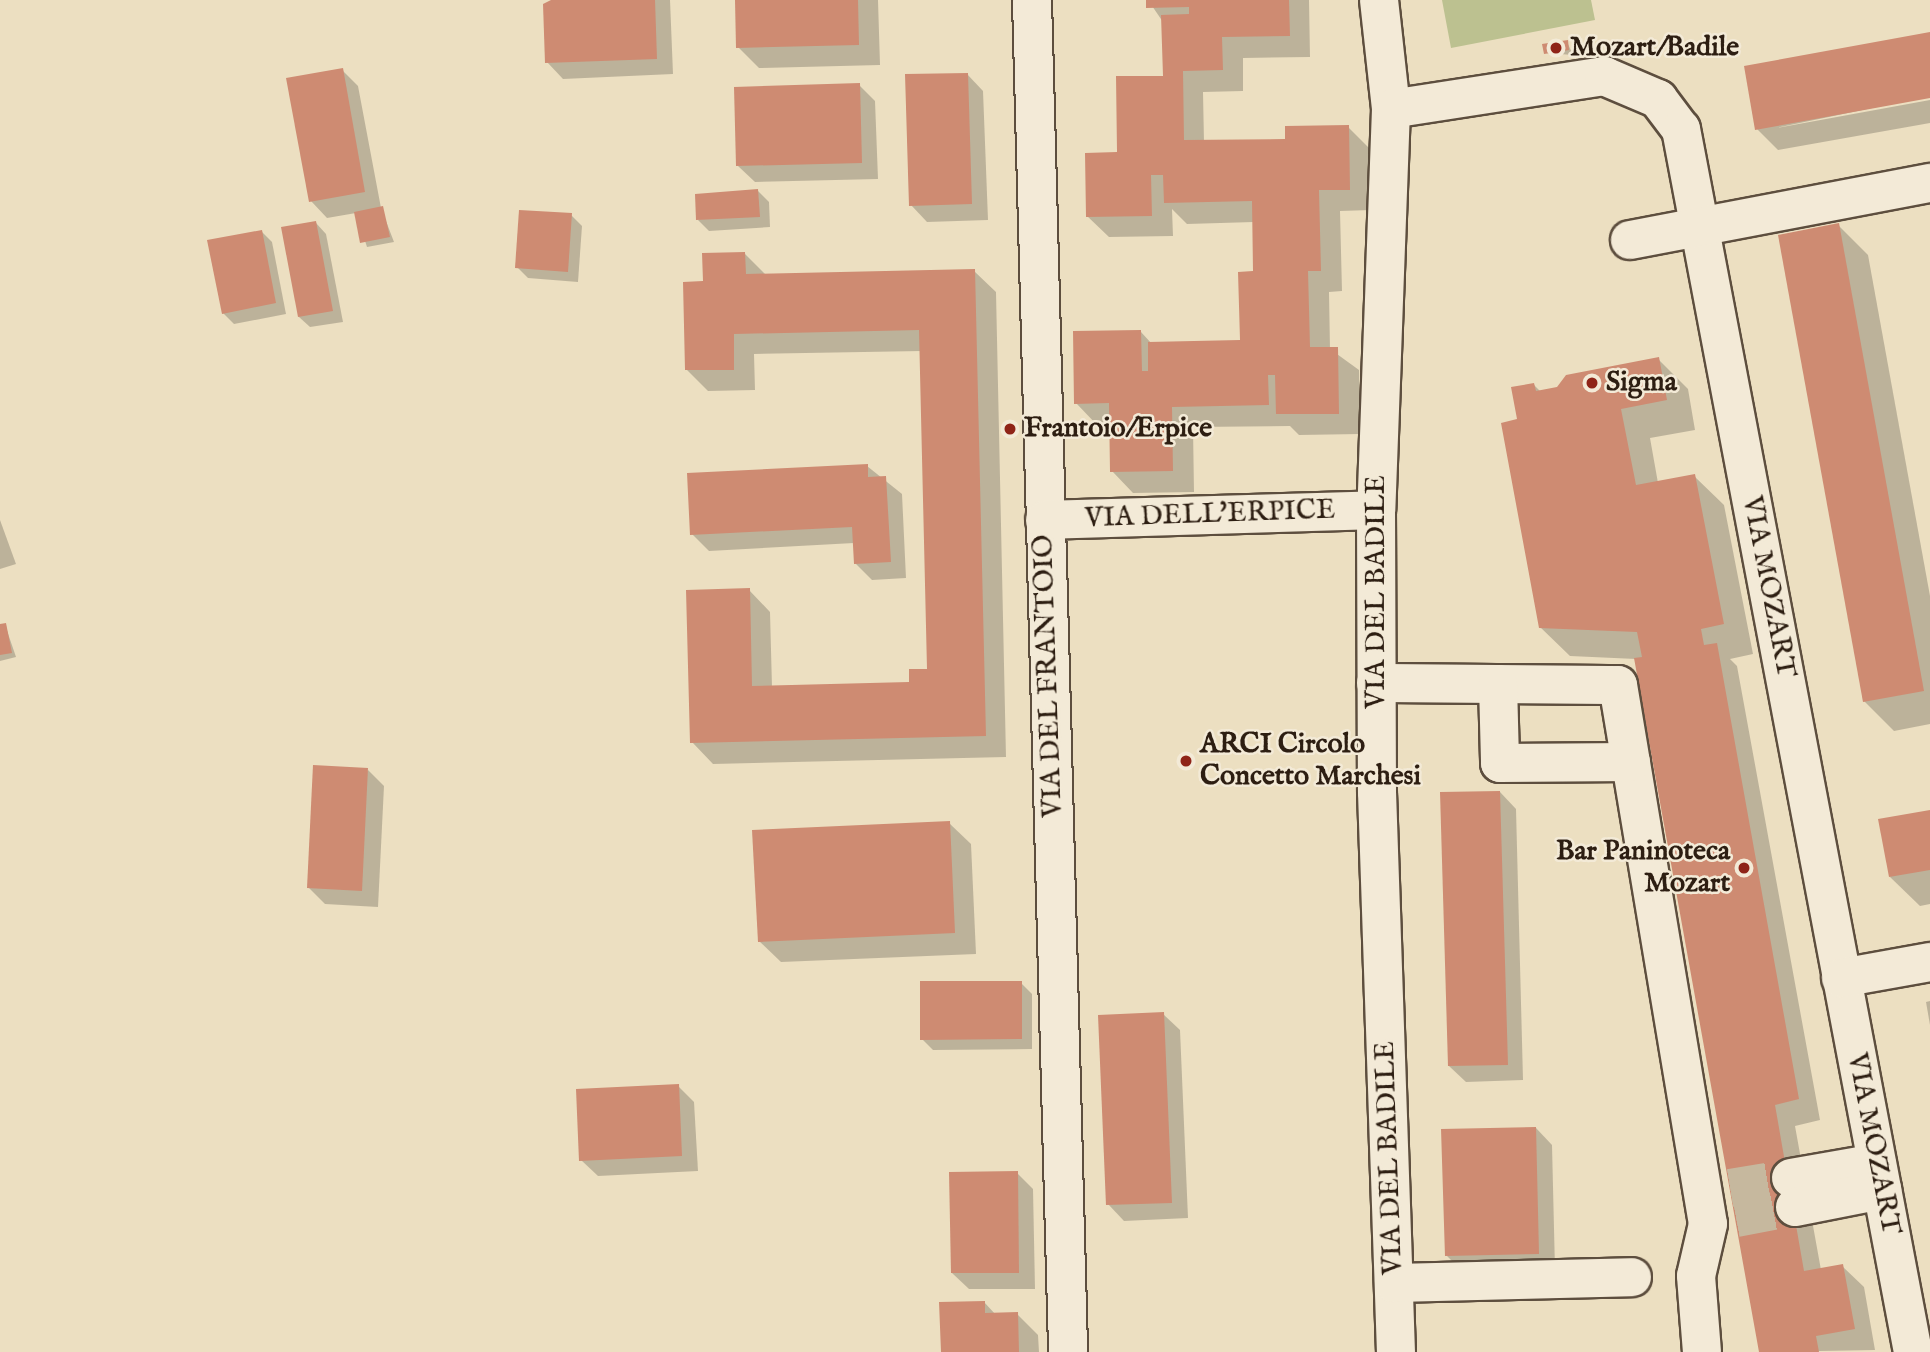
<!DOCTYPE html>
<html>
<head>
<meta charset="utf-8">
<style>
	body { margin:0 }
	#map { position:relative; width:1930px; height:1352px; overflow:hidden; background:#ecdfc1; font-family:"IM FELL English",serif }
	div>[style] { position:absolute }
	.green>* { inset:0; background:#bcc190 }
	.shadow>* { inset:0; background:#0003 }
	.building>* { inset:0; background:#ce8b72 }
	.minor-tunnel>* { height:38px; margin-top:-19px; transform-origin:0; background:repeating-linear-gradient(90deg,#c6b89e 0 38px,transparent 0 57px) }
	.roads { filter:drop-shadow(2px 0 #5d4e3e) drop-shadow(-2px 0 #5d4e3e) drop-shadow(0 2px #5d4e3e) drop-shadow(0 -2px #5d4e3e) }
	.minor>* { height:38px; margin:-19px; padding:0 19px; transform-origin:19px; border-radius:19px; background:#f3ead7 }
	.dots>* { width:19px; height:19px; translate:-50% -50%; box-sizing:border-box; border:4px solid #f3ead7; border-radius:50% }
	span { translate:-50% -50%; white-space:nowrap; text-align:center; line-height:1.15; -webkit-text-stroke:5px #f3ead7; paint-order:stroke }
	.poi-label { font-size:28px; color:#2d1e12; font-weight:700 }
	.left { translate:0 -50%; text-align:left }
	.right { translate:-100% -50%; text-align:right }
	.street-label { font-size:28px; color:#2d1e12 }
</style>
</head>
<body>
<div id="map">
	<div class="green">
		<div style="clip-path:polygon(1442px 0,1591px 0,1595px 20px,1451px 48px)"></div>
	</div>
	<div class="shadow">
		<div style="clip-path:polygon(553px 0,670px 0,673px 74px,563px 79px,547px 62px)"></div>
		<div style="clip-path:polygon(736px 0,878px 0,880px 65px,759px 68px,738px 47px)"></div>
		<div style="clip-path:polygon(1148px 0,1309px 0,1310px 57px,1243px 58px,1243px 91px,1203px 92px,1204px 142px,1287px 141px,1348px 127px,1369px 148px,1371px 210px,1340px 211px,1342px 291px,1329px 292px,1330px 349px,1359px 370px,1360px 434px,1299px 435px,1290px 426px,1193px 427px,1194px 492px,1133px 493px,1112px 471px,1111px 424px,1097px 425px,1076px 403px,1141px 332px,1152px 344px,1241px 342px,1255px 273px,1254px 222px,1187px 224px,1172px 209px,1173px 236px,1109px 237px,1087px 216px,1164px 77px,1163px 22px)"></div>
		<div style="clip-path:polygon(1930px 34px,1930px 96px,1771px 129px,1930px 100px,1930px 123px,1778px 150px,1757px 129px)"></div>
		<div style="clip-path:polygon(1567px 42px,1573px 55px,1546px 53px)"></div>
		<div style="clip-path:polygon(342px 70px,358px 86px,381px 208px,394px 242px,367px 247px,356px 213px,327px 218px,311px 201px)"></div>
		<div style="clip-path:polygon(967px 74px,983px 91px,988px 220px,927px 222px,911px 205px)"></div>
		<div style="clip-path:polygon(859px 85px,875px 101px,878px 179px,755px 182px,738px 166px)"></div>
		<div style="clip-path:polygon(758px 191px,769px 202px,770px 227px,709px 231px,698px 220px)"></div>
		<div style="clip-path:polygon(571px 215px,582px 226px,578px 282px,528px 278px,517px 267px)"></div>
		<div style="clip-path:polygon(316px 223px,326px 234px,343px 322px,310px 327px,299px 317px)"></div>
		<div style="clip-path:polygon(1838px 225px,1868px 255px,1930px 596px,1930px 724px,1894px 731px,1864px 701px)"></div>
		<div style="clip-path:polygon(261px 231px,272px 242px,286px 314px,234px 324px,223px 313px)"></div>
		<div style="clip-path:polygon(745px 254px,766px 275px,974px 271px,996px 292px,1006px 757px,713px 764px,692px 742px,749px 590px,770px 612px,772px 687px,911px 684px,929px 670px,922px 351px,754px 354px,755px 390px,708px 391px,687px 370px,705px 282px)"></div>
		<div style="clip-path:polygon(1658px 359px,1688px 389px,1695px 430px,1650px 438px,1658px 483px,1694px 476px,1724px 505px,1753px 654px,1730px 659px,1737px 666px,1820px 1120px,1795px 1126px,1821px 1270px,1842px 1266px,1864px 1287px,1875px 1350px,1760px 1352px,1636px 659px,1570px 656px,1540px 627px,1519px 421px,1534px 385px,1541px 392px)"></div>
		<div style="clip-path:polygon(867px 466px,902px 494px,906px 578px,872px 580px,855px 563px,854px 543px,709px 551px,692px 534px)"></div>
		<div style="clip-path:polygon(0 520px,16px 564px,0 569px)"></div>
		<div style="clip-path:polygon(5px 625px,16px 657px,0 661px,0 626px)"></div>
		<div style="clip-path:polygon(368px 770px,384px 786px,378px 907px,325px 904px,309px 888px)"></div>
		<div style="clip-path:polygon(1500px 792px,1516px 809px,1523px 1080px,1466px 1082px,1449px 1066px)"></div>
		<div style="clip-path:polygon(1930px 812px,1930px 904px,1920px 906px,1890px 877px)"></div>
		<div style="clip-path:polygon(949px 823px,971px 844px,976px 954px,781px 962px,759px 941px)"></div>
		<div style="clip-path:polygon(1021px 983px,1032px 994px,1032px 1049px,933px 1050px,922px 1039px)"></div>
		<div style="clip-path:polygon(1930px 1001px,1930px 1025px,1926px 1002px)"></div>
		<div style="clip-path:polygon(1163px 1014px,1180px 1030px,1188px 1218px,1124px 1221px,1108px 1204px)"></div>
		<div style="clip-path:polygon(678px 1086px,694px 1102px,698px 1171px,598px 1176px,581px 1160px)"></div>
		<div style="clip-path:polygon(1536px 1128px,1552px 1145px,1555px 1270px,1463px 1272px,1447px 1256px)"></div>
		<div style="clip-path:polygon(1017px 1173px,1033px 1189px,1035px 1289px,969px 1289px,952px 1273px)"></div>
		<div style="clip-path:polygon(984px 1302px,996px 1315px,1017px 1314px,1038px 1335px,1039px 1352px,942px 1352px)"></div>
	</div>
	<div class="building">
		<div style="clip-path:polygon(551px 0,655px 0,657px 59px,545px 63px,543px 4px)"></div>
		<div style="clip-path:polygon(735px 0,858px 0,859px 45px,736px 48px)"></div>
		<div style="clip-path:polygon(1146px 0,1289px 0,1290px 36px,1222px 37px,1223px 70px,1183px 71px,1184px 140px,1285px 139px,1285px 126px,1349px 125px,1350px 190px,1319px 190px,1321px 271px,1308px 271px,1310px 347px,1338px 347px,1339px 414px,1276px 414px,1275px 375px,1268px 375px,1269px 405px,1172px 407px,1173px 471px,1110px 472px,1109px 403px,1074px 404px,1073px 331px,1141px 330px,1142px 371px,1148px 371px,1148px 342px,1240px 340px,1238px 272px,1253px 271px,1252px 201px,1164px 203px,1163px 175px,1151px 175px,1152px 216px,1086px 217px,1085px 153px,1117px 152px,1116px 76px,1163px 76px,1161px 15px,1189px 14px,1189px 7px,1146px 8px)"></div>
		<div style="clip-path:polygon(1930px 32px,1930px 98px,1755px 130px,1744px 66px)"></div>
		<div style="clip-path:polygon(1568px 40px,1569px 50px,1544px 54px,1542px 44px)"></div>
		<div style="clip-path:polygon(343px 68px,365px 192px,309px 202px,286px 78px)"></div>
		<div style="clip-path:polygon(968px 73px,972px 204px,909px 206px,905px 74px)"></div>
		<div style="clip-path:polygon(860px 83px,862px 163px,736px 166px,734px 87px)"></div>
		<div style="clip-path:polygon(758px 189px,760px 217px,696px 220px,695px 194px)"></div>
		<div style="clip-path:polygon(383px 206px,390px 237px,360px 243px,354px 212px)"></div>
		<div style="clip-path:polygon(519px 210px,572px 213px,568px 272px,515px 268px)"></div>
		<div style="clip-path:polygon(316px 221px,333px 311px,298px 317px,281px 227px)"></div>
		<div style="clip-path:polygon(1839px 223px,1924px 691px,1863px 702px,1778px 235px)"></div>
		<div style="clip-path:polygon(262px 230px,276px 303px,222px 314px,207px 240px)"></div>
		<div style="clip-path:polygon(745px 252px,746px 274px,975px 269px,986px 736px,690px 743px,686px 590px,750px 588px,752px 686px,909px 682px,909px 669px,927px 669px,919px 330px,734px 334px,734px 370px,685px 370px,683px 282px,703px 281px,702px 253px)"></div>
		<div style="clip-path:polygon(1659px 357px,1667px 400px,1621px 409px,1636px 485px,1695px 474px,1724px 624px,1701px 629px,1704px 645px,1717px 643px,1799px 1099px,1775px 1105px,1804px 1271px,1843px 1264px,1855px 1329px,1816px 1336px,1819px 1352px,1759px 1352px,1634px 658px,1642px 657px,1637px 632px,1539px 628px,1501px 423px,1517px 419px,1511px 387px,1534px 383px,1536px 391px,1557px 387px,1566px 375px)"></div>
		<div style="clip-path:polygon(868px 464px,868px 477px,886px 476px,891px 562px,854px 564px,852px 527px,690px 535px,687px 473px)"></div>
		<div style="clip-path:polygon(6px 623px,12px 653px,0 655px,0 624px)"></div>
		<div style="clip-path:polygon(313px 765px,368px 768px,362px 891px,307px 888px)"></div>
		<div style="clip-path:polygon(1500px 791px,1508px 1065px,1448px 1066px,1440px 792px)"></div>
		<div style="clip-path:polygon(1930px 810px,1930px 870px,1889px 877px,1878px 819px)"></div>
		<div style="clip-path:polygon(950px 821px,955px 933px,758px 942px,752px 830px)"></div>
		<div style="clip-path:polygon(920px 981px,1022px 981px,1022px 1039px,920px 1040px)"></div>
		<div style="clip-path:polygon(1164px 1012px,1172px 1203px,1106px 1205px,1098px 1015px)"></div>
		<div style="clip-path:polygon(679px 1084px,682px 1156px,579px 1161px,576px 1089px)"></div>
		<div style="clip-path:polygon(1536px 1127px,1539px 1254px,1445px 1256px,1441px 1129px)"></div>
		<div style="clip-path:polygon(1018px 1171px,1019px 1273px,951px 1273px,949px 1172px)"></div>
		<div style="clip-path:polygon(985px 1301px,985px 1313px,1018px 1312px,1019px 1352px,941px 1352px,939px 1302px)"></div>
	</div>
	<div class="minor-tunnel">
		<div style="left:1730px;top:1188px;width:62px;rotate:-9.3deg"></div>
		<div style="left:1736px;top:1218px;width:60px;rotate:-10.6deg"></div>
	</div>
	<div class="roads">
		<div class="minor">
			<div style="left:1032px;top:0;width:1352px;rotate:88.47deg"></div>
			<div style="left:1379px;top:0;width:110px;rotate:83.7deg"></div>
			<div style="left:1391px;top:109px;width:401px;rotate:92.1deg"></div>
			<div style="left:1376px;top:510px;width:282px;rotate:89.8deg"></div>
			<div style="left:1377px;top:792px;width:560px;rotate:88.06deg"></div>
			<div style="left:1391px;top:109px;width:216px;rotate:-8.8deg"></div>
			<div style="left:1604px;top:76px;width:59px;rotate:23.1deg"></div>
			<div style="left:1658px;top:99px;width:38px;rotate:53deg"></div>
			<div style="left:1681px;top:129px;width:1245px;rotate:79.26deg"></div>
			<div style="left:1630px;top:240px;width:305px;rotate:-10.8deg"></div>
			<div style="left:1045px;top:520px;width:331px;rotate:-1.7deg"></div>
			<div style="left:1376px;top:683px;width:242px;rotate:0.5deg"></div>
			<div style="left:1618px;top:685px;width:546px;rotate:80.52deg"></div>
			<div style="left:1708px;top:1224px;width:53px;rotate:103deg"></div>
			<div style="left:1696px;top:1276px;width:76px;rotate:85.5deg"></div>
			<div style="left:1498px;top:684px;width:79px;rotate:88.5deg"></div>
			<div style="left:1500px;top:763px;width:131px;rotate:-0.4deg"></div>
			<div style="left:1841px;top:978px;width:90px;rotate:-10.2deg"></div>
			<div style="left:1791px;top:1178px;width:87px;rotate:-9.9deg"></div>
			<div style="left:1795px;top:1207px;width:89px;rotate:-11.1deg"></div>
			<div style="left:1394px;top:1283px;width:238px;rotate:-1.4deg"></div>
		</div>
	</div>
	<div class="dots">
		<div style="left:1556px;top:48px;background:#8f2418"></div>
		<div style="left:1592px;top:383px;background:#8f2418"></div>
		<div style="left:1010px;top:429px;background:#8f2418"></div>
		<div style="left:1186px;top:761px;background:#8f2418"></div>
		<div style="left:1744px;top:868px;background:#8f2418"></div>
	</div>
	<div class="poi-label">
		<span class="left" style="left:1570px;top:48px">Mozart/Badile</span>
		<span class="left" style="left:1606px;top:383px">Sigma</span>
		<span class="left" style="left:1024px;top:429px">Frantoio/Erpice</span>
		<span class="left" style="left:1200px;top:761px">ARCI Circolo<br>Concetto Marchesi</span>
		<span class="right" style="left:1730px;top:868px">Bar Paninoteca<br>Mozart</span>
	</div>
	<div class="street-label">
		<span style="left:1210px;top:515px;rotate:-2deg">VIA DELL'ERPICE</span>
		<span style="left:1768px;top:587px;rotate:79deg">VIA MOZART</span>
		<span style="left:1377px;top:592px;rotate:-90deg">VIA DEL BADILE</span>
		<span style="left:1049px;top:676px;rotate:-92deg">VIA DEL FRANTOIO</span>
		<span style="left:1873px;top:1144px;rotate:79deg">VIA MOZART</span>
		<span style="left:1390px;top:1158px;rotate:-92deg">VIA DEL BADILE</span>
	</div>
</div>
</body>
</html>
